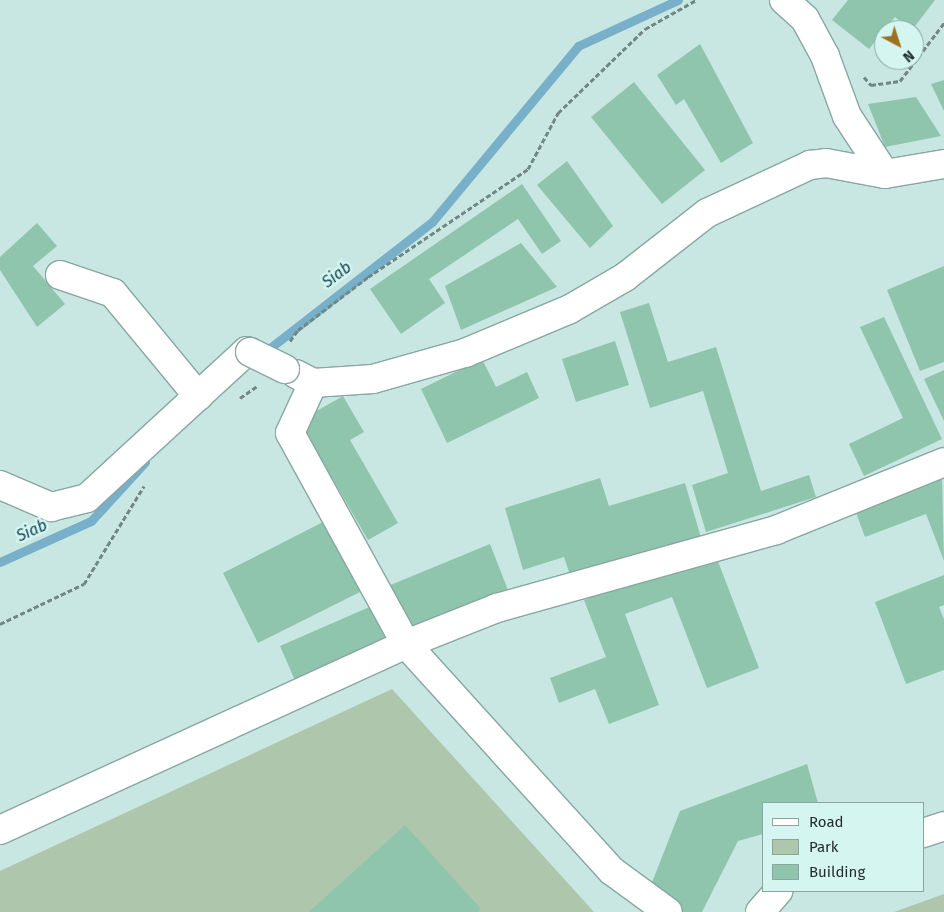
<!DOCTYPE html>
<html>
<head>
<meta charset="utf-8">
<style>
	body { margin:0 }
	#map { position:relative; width:944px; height:912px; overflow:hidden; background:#c8e7e3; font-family:"Fira Sans",sans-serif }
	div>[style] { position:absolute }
	.green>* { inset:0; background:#aec6ac }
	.stream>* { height:9px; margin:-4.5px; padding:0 4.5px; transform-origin:4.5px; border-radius:4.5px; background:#79b0c9 }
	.building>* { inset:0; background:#8fc5ac }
	.path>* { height:3px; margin-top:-1.5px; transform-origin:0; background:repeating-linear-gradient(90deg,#728784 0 5px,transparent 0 7.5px) }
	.roads { filter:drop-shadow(1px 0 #88a6a2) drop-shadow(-1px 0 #88a6a2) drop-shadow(0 1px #88a6a2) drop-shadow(0 -1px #88a6a2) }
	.minor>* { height:28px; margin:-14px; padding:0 14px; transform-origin:14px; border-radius:14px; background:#fff }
	.bridges { filter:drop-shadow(1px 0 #88a6a2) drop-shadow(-1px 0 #88a6a2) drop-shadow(0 1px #88a6a2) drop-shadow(0 -1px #88a6a2) }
	.minor-bridge>* { height:28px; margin:-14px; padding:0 14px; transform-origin:14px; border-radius:14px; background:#fff }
	span { translate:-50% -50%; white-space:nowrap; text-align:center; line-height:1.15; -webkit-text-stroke:5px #d5f5f0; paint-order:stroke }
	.water-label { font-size:16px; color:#174557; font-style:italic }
	.legend { position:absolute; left:762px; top:802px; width:162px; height:90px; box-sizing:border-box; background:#d5f5f0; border:1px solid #8da5a1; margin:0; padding:6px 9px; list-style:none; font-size:15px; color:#212d2b }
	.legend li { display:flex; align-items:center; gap:10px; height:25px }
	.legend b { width:25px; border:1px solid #8da5a1 }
	.north { position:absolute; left:874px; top:20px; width:50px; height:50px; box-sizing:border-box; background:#d5f5f0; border:1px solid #8da5a1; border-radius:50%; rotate:140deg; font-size:14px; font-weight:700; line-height:20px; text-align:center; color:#212d2b }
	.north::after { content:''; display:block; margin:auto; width:18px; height:22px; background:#9c7220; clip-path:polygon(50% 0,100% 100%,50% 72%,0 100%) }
</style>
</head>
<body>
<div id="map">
	<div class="green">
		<div style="clip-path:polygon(392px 689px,594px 912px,0 912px,0 871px)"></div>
		<div style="clip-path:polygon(944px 894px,944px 912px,894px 912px)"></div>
	</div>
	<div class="stream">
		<div style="left:261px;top:355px;width:217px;rotate:-37.9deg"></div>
		<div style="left:432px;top:222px;width:229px;rotate:-50.3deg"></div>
		<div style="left:578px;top:46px;width:110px;rotate:-24.7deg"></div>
		<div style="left:0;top:562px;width:100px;rotate:-24.3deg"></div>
		<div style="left:91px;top:521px;width:80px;rotate:-47.5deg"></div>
	</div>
	<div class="building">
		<div style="clip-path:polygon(848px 0,935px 0,912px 30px,895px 17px,869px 49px,832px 20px)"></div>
		<div style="clip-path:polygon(700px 44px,753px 143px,721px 163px,684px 99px,676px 105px,657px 75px)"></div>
		<div style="clip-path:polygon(944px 80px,944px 111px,931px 84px)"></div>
		<div style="clip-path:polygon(634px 82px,705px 170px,662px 204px,591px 117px)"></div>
		<div style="clip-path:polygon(916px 97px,941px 136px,885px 147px,868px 104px)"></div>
		<div style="clip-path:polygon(567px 161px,613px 226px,590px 248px,537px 185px)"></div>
		<div style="clip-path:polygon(522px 184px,561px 241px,542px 254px,518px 219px,429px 279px,445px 303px,401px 334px,370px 289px)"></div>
		<div style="clip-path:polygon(37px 223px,57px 246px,33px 266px,65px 304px,37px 327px,0 270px,0 257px)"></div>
		<div style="clip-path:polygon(521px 243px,557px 287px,461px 330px,445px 286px)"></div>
		<div style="clip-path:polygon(944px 266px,944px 362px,920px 371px,887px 290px)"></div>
		<div style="clip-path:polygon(649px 303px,668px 362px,716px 347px,761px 491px,809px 475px,816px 497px,706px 532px,692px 485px,728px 473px,703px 391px,650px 408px,620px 312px)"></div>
		<div style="clip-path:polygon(884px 317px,942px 439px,864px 476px,849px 444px,903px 418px,860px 327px)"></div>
		<div style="clip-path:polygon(615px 341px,629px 385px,576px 402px,562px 359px)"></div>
		<div style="clip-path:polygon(482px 359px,496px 387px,527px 372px,539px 398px,447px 443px,421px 389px)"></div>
		<div style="clip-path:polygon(944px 370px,944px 421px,924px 379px)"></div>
		<div style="clip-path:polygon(343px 396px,364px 432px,350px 440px,398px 523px,368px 540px,299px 421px)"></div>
		<div style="clip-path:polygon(942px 477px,944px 561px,926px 514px,865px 537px,855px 510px)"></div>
		<div style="clip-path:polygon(600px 478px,609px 506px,685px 483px,702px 541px,572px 581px,564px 557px,523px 570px,505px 508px)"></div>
		<div style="clip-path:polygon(325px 521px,360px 592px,258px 643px,223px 573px)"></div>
		<div style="clip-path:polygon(490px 544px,508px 590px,406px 631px,388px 586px)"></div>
		<div style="clip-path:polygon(714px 551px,759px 668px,707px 688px,672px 597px,625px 614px,659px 705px,609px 724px,595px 689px,559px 703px,550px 678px,606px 657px,584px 600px)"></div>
		<div style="clip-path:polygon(944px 575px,944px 605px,939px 607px,944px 619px,944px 670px,906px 684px,875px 602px)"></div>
		<div style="clip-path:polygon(374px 605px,391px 644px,297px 685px,280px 646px)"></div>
		<div style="clip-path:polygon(807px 764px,818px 803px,763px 803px,763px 834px,738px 841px,702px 912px,682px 912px,649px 890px,680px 811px)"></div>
		<div style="clip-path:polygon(405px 825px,481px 909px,477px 912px,309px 912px)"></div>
	</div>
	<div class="path">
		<div style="left:864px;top:77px;width:11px;rotate:49deg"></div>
		<div style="left:871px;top:85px;width:29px;rotate:-8deg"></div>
		<div style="left:900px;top:81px;width:73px;rotate:-52.8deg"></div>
		<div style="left:290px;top:341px;width:14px;rotate:-54deg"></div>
		<div style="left:298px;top:330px;width:88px;rotate:-37.1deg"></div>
		<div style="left:368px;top:277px;width:193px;rotate:-34deg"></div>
		<div style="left:528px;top:169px;width:64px;rotate:-61.8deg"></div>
		<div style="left:558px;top:113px;width:121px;rotate:-44deg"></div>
		<div style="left:645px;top:29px;width:59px;rotate:-29.6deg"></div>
		<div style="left:240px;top:398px;width:21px;rotate:-35deg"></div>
		<div style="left:0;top:624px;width:93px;rotate:-25.5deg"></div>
		<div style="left:84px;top:584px;width:115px;rotate:-58.5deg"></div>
	</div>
	<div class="roads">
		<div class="minor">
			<div style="left:784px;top:0;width:28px;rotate:42deg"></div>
			<div style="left:805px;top:19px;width:42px;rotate:61.6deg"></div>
			<div style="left:825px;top:56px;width:64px;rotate:69.9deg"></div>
			<div style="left:847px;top:116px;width:69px;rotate:56.8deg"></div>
			<div style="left:60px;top:275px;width:56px;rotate:18.8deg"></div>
			<div style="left:113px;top:293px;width:134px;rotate:50.5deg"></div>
			<div style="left:296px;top:374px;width:19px;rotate:28deg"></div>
			<div style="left:313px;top:383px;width:60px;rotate:-3.8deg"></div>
			<div style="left:373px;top:379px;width:96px;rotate:-15.8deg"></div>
			<div style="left:465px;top:353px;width:114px;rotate:-22.7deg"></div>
			<div style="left:570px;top:309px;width:64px;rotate:-30.2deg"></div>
			<div style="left:625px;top:277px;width:104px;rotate:-38deg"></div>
			<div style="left:707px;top:213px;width:114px;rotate:-25deg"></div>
			<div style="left:810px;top:165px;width:16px;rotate:-7deg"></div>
			<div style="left:826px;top:163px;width:60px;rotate:10.6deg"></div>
			<div style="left:885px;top:174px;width:60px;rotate:-9.6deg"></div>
			<div style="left:313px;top:383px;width:55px;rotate:114.7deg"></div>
			<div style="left:290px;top:433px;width:241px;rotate:61.2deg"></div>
			<div style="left:406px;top:644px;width:98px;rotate:-21.6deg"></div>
			<div style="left:497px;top:608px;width:290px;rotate:-15.6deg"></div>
			<div style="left:776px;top:530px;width:181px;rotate:-22deg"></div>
			<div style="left:0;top:485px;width:56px;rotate:23.3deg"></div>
			<div style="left:51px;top:507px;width:37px;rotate:-14deg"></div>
			<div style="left:87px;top:498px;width:217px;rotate:-42.6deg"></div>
			<div style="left:247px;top:351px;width:3px;rotate:18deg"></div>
			<div style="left:0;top:830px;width:447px;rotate:-24.6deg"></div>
			<div style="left:406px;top:644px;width:307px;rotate:47.8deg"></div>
			<div style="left:612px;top:871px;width:69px;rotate:36.2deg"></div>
			<div style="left:923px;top:833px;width:22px;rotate:-18deg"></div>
			<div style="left:760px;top:912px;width:28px;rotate:-49deg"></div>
		</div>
	</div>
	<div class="bridges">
		<div class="minor-bridge">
			<div style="left:250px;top:352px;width:39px;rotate:26deg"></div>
		</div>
	</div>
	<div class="water-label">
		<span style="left:337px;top:275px;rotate:-37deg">Siab</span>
		<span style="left:32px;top:531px;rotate:-24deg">Siab</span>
	</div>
	<ul class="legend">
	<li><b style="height:6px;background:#fff"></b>Road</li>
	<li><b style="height:14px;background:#aec6ac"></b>Park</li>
	<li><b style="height:14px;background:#8fc5ac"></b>Building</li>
	</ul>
	<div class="north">N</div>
</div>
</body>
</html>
